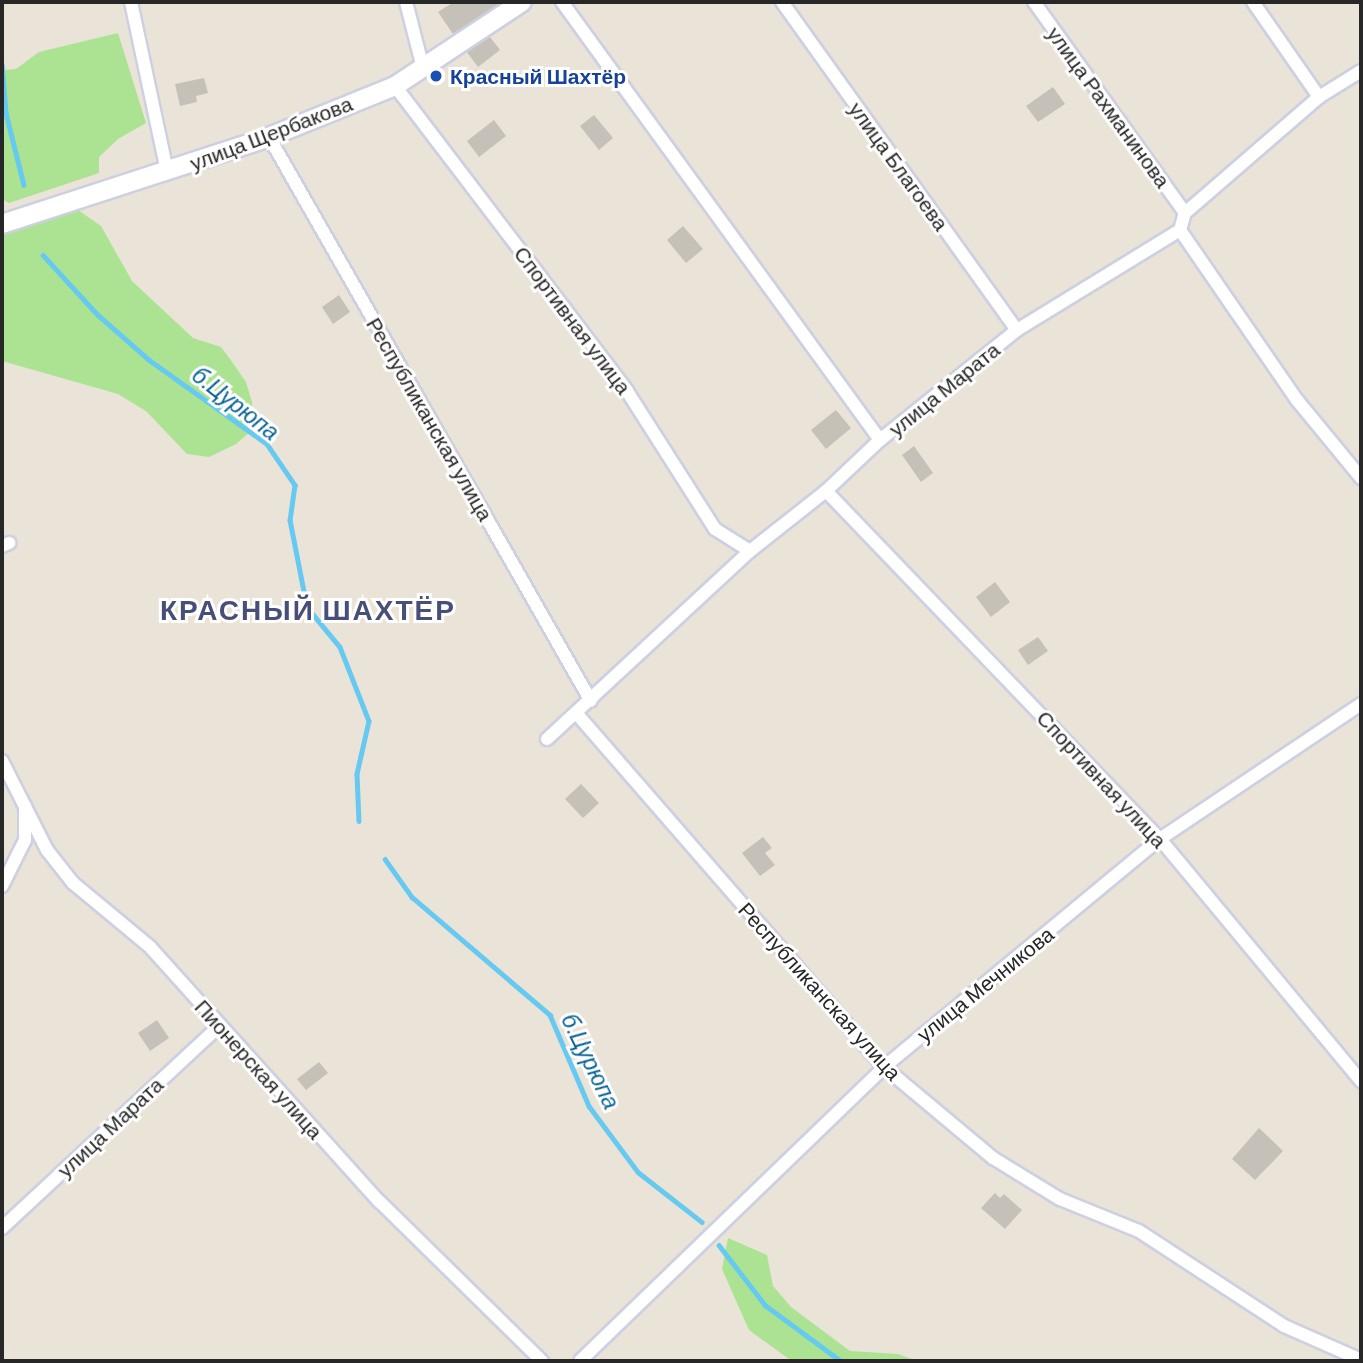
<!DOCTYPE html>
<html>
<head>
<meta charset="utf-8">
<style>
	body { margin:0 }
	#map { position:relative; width:1363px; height:1363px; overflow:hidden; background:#eae3d7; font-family:Barlow,sans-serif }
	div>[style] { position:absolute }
	.green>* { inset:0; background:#ace392 }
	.stream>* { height:4.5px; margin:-2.25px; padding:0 2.25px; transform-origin:2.25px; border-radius:2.25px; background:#66c9f1 }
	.building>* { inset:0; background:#c5c0b8 }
	.roads { filter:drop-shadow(2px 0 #cdd0e1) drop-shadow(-2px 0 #cdd0e1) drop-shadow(0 2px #cdd0e1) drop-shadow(0 -2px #cdd0e1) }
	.street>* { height:12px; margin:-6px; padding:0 6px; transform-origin:6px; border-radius:6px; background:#fff }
	.secondary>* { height:18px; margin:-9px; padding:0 9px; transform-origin:9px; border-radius:9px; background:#fff }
	.dots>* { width:19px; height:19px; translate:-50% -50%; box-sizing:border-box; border:4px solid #fff; border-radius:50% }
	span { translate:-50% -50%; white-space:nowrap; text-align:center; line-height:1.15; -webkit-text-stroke:6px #fff; paint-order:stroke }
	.transit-label { font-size:21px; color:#164399; font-weight:700 }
	.left { translate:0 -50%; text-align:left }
	.street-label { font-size:21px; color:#272727 }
	.water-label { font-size:23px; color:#0a6498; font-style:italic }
	.district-label { font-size:28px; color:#474f78; font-weight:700; letter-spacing:2px }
	.frame { position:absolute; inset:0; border:4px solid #272727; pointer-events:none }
</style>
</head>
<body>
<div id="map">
	<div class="green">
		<div style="clip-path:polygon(118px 33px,146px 123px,118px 139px,99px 157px,99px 173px,9px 203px,2px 199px,2px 70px,16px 69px,39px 52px)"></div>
		<div style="clip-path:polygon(68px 203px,101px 226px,132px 281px,193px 338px,221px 347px,230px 359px,246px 382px,252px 402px,253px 429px,236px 444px,209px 457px,187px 454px,146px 411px,118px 394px,2px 361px,2px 224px)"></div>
		<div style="clip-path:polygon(728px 1238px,767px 1255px,773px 1286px,791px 1307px,850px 1351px,898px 1354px,917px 1361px,789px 1359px,749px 1330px,722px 1269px)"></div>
	</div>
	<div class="stream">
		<div style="left:2px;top:64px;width:49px;rotate:85.3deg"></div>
		<div style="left:6px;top:113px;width:74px;rotate:76deg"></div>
		<div style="left:43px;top:255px;width:81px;rotate:47.5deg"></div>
		<div style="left:98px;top:315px;width:67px;rotate:41.3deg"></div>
		<div style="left:148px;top:359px;width:146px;rotate:35.5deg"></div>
		<div style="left:267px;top:444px;width:50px;rotate:55.7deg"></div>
		<div style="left:295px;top:485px;width:35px;rotate:98deg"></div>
		<div style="left:290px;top:520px;width:89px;rotate:78.9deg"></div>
		<div style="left:307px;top:607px;width:52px;rotate:50.5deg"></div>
		<div style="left:340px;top:647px;width:79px;rotate:68.6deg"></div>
		<div style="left:369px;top:721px;width:54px;rotate:102.8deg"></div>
		<div style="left:357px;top:774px;width:47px;rotate:87.6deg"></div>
		<div style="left:385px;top:859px;width:47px;rotate:54.6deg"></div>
		<div style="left:412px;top:897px;width:182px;rotate:40.5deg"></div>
		<div style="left:550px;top:1015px;width:99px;rotate:66.8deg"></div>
		<div style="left:589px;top:1106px;width:82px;rotate:53.4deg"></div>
		<div style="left:638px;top:1172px;width:81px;rotate:38deg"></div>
		<div style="left:719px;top:1245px;width:76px;rotate:52.5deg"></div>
		<div style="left:765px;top:1305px;width:94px;rotate:36.4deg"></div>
	</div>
	<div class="building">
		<div style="clip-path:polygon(454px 2px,502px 2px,453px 34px,438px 12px)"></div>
		<div style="clip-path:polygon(490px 37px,500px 50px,478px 67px,467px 52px)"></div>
		<div style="clip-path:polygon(204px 78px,208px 93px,196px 96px,197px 102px,180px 106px,175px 84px)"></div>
		<div style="clip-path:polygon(1053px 87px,1065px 104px,1038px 122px,1026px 106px)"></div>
		<div style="clip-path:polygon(594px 115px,613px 138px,599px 150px,580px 126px)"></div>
		<div style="clip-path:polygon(494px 120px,506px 136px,479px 157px,467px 141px)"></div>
		<div style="clip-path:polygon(683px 226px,703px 249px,686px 263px,667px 240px)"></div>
		<div style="clip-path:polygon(339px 295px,350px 312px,333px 324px,322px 307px)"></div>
		<div style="clip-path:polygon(836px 410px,851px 428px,826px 449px,811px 430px)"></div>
		<div style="clip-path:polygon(914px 446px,933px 473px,921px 482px,902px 455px)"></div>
		<div style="clip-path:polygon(995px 582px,1010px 602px,991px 617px,976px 597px)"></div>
		<div style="clip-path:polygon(1038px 637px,1048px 651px,1028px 665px,1018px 650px)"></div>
		<div style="clip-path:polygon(581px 784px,599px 803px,583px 818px,565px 799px)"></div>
		<div style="clip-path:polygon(763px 837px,772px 848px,765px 853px,775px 865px,760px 876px,742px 853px)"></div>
		<div style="clip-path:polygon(157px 1020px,169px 1038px,150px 1051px,138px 1033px)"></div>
		<div style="clip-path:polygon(319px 1062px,328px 1073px,306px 1090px,297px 1079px)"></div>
		<div style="clip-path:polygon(1259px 1128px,1283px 1151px,1255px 1180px,1232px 1159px)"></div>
		<div style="clip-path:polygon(995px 1193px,1000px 1198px,1004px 1194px,1022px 1210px,1005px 1229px,981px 1208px)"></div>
	</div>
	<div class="roads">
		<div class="street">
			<div style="left:131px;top:2px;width:174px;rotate:78deg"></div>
			<div style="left:406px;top:2px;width:68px;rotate:75.6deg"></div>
			<div style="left:562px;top:2px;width:541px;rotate:54.02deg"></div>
			<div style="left:782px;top:2px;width:403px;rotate:54.4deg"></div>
			<div style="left:1034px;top:2px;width:259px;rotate:54.4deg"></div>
			<div style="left:1253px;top:2px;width:116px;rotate:55.2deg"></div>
			<div style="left:395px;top:86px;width:383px;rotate:52.7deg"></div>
			<div style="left:627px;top:391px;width:164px;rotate:57.5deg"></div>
			<div style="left:715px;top:529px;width:41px;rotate:32.2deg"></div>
			<div style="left:269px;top:137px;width:649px;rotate:60.28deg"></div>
			<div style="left:1180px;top:230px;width:206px;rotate:55.5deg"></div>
			<div style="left:1297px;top:400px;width:101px;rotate:50.6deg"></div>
			<div style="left:826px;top:491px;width:482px;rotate:46.2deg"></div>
			<div style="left:1160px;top:839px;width:315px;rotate:50.3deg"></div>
			<div style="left:2px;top:546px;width:8px;rotate:-23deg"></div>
			<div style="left:577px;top:714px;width:468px;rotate:49deg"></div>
			<div style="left:884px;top:1067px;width:142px;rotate:39.9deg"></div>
			<div style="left:993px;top:1158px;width:79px;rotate:31.5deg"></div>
			<div style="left:1060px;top:1199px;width:85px;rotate:22.1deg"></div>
			<div style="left:1139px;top:1231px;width:173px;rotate:33.2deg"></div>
			<div style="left:1284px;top:1326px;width:84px;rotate:23.8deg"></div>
			<div style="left:547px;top:739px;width:277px;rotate:-42.8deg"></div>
			<div style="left:750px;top:551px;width:97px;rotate:-38.3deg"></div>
			<div style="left:826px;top:491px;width:74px;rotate:-43.4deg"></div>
			<div style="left:880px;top:440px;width:176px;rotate:-38.8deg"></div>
			<div style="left:1017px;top:330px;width:191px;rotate:-31.5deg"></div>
			<div style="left:1180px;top:230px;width:18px;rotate:-74deg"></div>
			<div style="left:1185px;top:213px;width:177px;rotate:-40.9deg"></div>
			<div style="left:1319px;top:97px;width:49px;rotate:-31.8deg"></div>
			<div style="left:2px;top:761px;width:100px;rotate:63.2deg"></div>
			<div style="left:47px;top:850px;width:42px;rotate:51.8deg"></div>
			<div style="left:73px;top:883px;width:100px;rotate:39.7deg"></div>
			<div style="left:150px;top:947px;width:343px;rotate:48deg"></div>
			<div style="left:380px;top:1202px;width:227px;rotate:44.5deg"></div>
			<div style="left:2px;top:886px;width:51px;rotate:-63.4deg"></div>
			<div style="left:25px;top:840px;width:34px;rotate:-90deg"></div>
			<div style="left:2px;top:1228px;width:296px;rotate:-42.9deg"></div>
			<div style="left:580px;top:1361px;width:423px;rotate:-44deg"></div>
			<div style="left:884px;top:1067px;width:358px;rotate:-39.6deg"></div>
			<div style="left:1160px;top:839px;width:242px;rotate:-33.9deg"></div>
		</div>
		<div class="secondary">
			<div style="left:2px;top:224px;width:281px;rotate:-18deg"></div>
			<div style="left:269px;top:137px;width:136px;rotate:-22deg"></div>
			<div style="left:395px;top:86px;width:152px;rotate:-33.5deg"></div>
		</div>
	</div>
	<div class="dots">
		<div style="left:436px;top:76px;background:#1a4fb4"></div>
	</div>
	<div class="transit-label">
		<span class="left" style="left:450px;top:76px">Красный Шахтёр</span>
	</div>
	<div class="street-label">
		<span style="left:1109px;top:107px;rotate:54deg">улица Рахманинова</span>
		<span style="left:271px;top:133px;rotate:-21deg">улица Щербакова</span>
		<span style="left:899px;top:166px;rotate:54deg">улица Благоева</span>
		<span style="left:573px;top:320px;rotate:53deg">Спортивная улица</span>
		<span style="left:944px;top:389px;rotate:-39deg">улица Марата</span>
		<span style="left:430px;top:419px;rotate:60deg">Республиканская улица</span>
		<span style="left:1102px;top:779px;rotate:47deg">Спортивная улица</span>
		<span style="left:985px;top:984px;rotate:-39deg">улица Мечникова</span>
		<span style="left:820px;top:991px;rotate:48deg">Республиканская улица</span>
		<span style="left:259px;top:1069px;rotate:48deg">Пионерская улица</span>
		<span style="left:110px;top:1127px;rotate:-43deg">улица Марата</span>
	</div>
	<div class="water-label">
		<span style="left:236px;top:403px;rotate:38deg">б.Цурюпа</span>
		<span style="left:591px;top:1061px;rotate:64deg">б.Цурюпа</span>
	</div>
	<div class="district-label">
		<span style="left:308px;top:609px">КРАСНЫЙ ШАХТЁР</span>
	</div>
	<div class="frame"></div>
</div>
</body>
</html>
